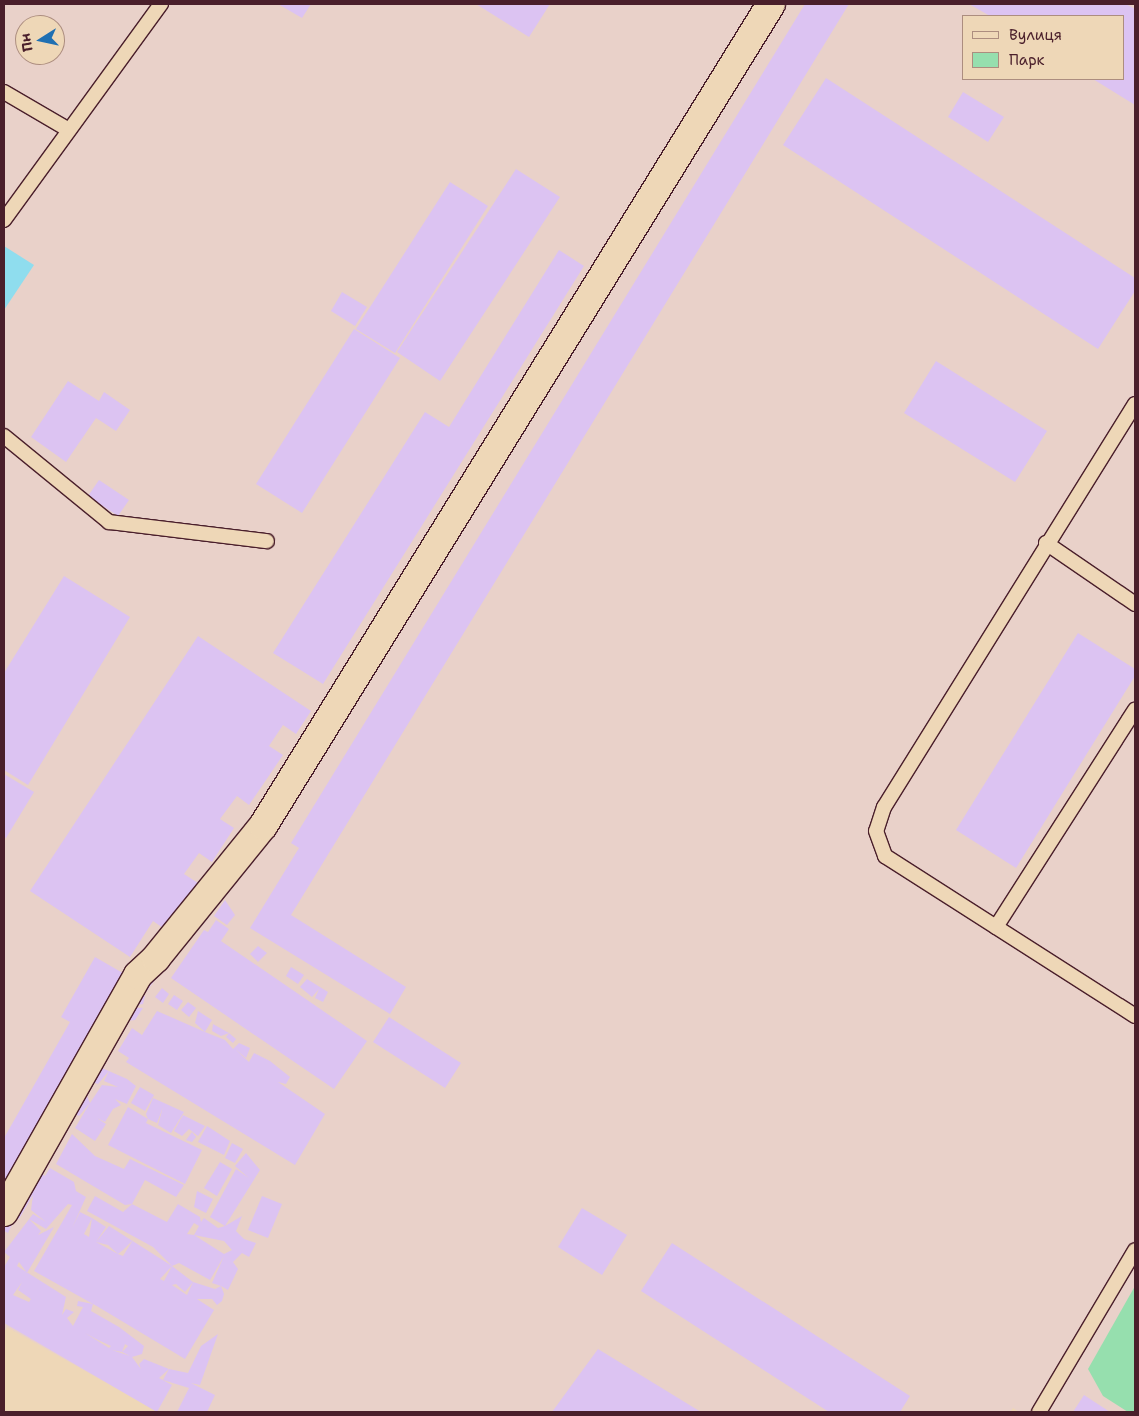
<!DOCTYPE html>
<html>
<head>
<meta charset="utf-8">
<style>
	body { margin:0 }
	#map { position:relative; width:1139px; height:1416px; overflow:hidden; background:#eed7b7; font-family:"Shantell Sans",sans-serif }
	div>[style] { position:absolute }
	.built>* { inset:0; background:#e9d1c9 }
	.green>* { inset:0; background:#96dfae }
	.water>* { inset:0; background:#8fddee }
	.building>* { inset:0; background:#dcc3f2 }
	.roads { filter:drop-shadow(1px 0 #4a1f2b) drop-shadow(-1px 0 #4a1f2b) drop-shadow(0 1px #4a1f2b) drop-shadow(0 -1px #4a1f2b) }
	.service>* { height:14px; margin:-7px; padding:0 7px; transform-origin:7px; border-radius:7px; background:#eed7b7 }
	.minor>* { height:28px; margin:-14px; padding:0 14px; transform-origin:14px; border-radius:14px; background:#eed7b7 }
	span { translate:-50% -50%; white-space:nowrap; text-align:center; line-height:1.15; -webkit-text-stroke:4px #eed7b7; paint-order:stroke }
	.frame { position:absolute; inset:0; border:5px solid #4a1f2b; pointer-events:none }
	.legend { position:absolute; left:962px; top:15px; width:162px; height:65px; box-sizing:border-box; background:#eed7b7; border:1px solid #ac8d7f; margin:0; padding:6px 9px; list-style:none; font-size:15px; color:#4a1f2b }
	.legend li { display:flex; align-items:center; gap:10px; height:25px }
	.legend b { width:25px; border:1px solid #ac8d7f }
	.north { position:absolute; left:15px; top:15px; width:50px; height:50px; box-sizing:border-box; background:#eed7b7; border:1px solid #ac8d7f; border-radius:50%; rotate:260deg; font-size:14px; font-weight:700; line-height:20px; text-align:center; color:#4a1f2b }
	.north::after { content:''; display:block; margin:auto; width:18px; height:22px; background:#1f6fb2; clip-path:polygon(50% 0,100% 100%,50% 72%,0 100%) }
</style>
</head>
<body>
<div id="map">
	<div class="built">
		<div style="clip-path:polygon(evenodd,4px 4px,1135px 4px,1135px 1412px,1019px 1412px,1013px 1408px,1010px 1412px,158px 1412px,7px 1327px,4px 1332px,4px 4px,963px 16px,1123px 16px,1123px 79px,963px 79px,963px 16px,4px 4px,25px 25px,55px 25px,55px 55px,25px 55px,25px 25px)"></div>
	</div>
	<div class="green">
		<div style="clip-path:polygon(1135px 1286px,1135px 1412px,1128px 1412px,1103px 1396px,1088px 1369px)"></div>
	</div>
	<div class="water">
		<div style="clip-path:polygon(4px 246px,34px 265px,4px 310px)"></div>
	</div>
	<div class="building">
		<div style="clip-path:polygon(278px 4px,311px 4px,302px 18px)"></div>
		<div style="clip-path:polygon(476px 4px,550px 4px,529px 37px)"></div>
		<div style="clip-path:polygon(805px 4px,849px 4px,291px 915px,406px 987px,390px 1014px,250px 928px,299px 848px,291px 843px)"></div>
		<div style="clip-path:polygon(969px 4px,1126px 4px,1135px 9px,1135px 105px,1093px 79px,1123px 79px,1123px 16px,990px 16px)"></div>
		<div style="clip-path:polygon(826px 78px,1135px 278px,1135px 291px,1098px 349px,783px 145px)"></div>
		<div style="clip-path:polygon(963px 92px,1004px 117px,988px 142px,948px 117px)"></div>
		<div style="clip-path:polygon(516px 169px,560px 197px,440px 381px,397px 352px)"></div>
		<div style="clip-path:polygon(450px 182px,488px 206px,395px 353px,356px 329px)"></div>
		<div style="clip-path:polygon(559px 250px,584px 266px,323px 684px,273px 653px,425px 412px,449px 427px)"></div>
		<div style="clip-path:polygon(342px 292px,367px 307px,355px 326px,331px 311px)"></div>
		<div style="clip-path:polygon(354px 329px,400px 358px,302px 513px,256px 484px)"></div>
		<div style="clip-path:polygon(936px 361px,1047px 431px,1015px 482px,904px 413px)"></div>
		<div style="clip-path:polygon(68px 381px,99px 401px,104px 392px,130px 410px,116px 431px,96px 418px,66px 462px,31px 437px)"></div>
		<div style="clip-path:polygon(99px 480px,129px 500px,118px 516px,88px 496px)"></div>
		<div style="clip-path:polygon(64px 576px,130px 617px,28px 785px,4px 770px,4px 673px)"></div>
		<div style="clip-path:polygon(1078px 633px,1135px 669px,1135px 676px,1016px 868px,956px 830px)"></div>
		<div style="clip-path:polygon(198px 636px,311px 711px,296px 734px,283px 725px,269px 746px,283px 755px,249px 805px,237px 796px,220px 819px,234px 828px,212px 862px,199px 853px,184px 874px,198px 883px,166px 930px,153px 921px,130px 957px,30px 891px)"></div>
		<div style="clip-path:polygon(4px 774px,34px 792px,6px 838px,4px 837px)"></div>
		<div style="clip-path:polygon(225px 900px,235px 915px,227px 925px,214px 916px)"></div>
		<div style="clip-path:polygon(216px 920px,229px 929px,221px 941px,367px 1041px,334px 1089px,171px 978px,204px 930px,208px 932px)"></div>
		<div style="clip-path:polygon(258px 946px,267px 953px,258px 962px,250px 954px)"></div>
		<div style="clip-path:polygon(95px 957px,128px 976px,4px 1193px,4px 1138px,70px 1022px,61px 1017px)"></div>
		<div style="clip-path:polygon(291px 967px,304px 975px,298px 984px,286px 976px)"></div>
		<div style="clip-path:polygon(142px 975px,155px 980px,146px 992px,135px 991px)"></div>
		<div style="clip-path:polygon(307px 979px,328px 992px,323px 1002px,315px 998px,319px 989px,312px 997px,300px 987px)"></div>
		<div style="clip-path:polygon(162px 988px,169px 994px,163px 1003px,155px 997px)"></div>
		<div style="clip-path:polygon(131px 994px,145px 996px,143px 1004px,126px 1007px,143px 1008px,135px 1020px,117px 1022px)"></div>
		<div style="clip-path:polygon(174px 995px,183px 1001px,177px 1010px,168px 1004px)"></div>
		<div style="clip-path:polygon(188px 1002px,196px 1008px,189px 1017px,181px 1010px)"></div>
		<div style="clip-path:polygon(157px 1011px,205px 1032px,195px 1023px,198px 1011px,212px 1020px,205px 1032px,225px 1040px,233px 1049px,239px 1043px,250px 1048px,246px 1058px,235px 1049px,249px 1062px,254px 1053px,270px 1061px,290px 1077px,286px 1084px,278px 1082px,325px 1114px,295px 1165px,126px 1062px,129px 1058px,118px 1051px,132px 1028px,142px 1035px)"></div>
		<div style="clip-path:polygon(389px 1017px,461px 1063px,445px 1088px,373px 1042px)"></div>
		<div style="clip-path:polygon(213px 1024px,229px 1033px,221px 1036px,212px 1031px)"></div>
		<div style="clip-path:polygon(229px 1033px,236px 1039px,233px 1043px,226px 1037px)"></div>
		<div style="clip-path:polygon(102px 1068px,127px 1079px,136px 1086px,127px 1104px,115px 1099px,121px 1105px,113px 1109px,105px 1122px,97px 1118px,106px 1124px,95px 1141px,75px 1128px,90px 1103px,79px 1116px,68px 1110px,84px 1079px,93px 1086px,87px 1096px,90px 1103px,102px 1085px,118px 1087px,104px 1081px,109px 1071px,98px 1084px,84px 1079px)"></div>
		<div style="clip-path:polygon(140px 1087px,154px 1095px,145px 1111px,131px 1103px)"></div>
		<div style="clip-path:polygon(153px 1098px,184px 1112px,171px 1133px,158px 1125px,163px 1107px,157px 1123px,148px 1119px,146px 1114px)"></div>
		<div style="clip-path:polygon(128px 1107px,148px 1119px,146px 1123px,202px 1150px,185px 1184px,108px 1145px)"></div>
		<div style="clip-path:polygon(183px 1115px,205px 1126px,198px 1136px,189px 1129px,182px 1136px,174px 1131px)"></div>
		<div style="clip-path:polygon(207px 1126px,230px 1141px,224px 1155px,198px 1142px)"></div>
		<div style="clip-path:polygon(192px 1132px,196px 1137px,192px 1142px,186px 1140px)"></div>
		<div style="clip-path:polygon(72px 1134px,95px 1156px,124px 1169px,130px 1159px,184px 1185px,176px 1197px,145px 1180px,132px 1204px,125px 1205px,56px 1164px)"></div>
		<div style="clip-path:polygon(232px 1143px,243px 1149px,235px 1163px,225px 1158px)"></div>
		<div style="clip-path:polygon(evenodd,246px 1153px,260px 1170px,225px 1226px,242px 1216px,236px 1231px,244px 1239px,256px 1243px,249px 1257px,242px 1253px,233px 1262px,238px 1269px,228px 1290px,221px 1286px,224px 1294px,222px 1301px,217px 1305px,212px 1299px,197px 1299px,214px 1310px,185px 1359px,95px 1305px,93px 1304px,34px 1271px,72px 1205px,68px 1204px,46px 1229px,29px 1219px,41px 1231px,38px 1235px,54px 1227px,27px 1273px,19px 1262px,17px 1266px,66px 1297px,62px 1315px,66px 1309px,74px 1312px,67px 1318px,73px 1326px,83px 1307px,77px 1306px,78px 1301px,93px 1304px,91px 1311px,119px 1327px,144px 1346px,142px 1354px,132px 1357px,141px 1369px,139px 1364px,144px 1359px,169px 1369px,159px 1378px,172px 1385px,157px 1412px,4px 1323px,4px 1267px,10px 1257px,4px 1252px,33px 1214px,46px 1222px,31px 1210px,33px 1195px,19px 1219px,9px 1214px,23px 1186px,37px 1190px,21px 1180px,35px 1169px,45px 1176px,50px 1168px,74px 1182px,76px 1191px,86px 1197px,72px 1228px,80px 1212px,92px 1218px,84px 1234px,89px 1237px,92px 1218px,106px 1227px,96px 1242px,118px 1254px,108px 1245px,96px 1242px,109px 1226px,172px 1266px,153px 1247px,87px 1211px,95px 1196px,123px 1212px,132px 1204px,167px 1222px,178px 1204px,200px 1217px,201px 1222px,204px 1218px,218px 1228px,225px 1226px,210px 1217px,236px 1169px,249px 1178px,235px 1166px,246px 1153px,194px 1223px,199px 1226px,194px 1235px,224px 1241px,232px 1250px,224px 1254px,194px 1235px,187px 1234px,194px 1223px,246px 1153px,133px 1240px,123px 1256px,118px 1254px,123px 1250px,133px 1240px,246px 1153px,224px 1256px,212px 1283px,221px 1286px,215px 1289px,193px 1282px,172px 1266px,164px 1281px,160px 1279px,172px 1266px,179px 1263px,210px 1280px,224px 1256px,246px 1153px,22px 1282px,18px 1290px,31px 1299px,29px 1302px,13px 1295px,22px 1282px,246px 1153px,193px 1282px,187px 1295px,172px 1285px,176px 1284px,185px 1292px,193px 1282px,246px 1153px,85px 1333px,96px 1339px,111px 1346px,109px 1348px,85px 1333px,246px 1153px,125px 1344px,128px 1346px,122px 1352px,130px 1356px,112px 1350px,122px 1352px,125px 1344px)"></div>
		<div style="clip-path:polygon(220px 1162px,232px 1169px,217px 1196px,204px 1188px)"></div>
		<div style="clip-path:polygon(197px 1191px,213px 1199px,206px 1213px,194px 1207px)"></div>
		<div style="clip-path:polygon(262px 1196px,282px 1204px,268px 1238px,248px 1230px)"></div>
		<div style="clip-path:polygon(582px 1208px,627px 1235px,602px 1275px,558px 1247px)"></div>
		<div style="clip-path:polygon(6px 1216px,14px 1220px,8px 1233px,4px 1231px)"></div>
		<div style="clip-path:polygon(672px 1243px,910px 1396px,900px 1412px,829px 1412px,641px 1291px)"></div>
		<div style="clip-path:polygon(218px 1334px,200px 1385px,191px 1383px,215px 1395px,207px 1412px,177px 1412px,189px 1388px,163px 1380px,169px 1369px,188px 1373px,201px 1346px)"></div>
		<div style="clip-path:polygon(598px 1349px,701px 1412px,552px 1412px)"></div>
		<div style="clip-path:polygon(1084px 1395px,1110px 1412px,1073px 1412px)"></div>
	</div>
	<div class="roads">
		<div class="service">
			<div style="left:4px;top:92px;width:75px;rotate:30.3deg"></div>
			<div style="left:4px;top:220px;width:267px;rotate:-54deg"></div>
			<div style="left:1135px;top:404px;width:475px;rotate:121.9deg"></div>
			<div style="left:884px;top:807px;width:25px;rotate:108deg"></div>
			<div style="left:876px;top:831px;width:27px;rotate:70deg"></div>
			<div style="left:885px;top:856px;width:297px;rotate:32.6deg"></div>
			<div style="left:4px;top:436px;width:136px;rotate:39.3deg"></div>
			<div style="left:109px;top:522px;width:159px;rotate:6.9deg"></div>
			<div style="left:1046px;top:543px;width:108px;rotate:34.4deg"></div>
			<div style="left:996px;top:927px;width:258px;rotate:-57.4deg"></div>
			<div style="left:1039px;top:1412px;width:188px;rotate:-59.3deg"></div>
		</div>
		<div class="minor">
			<div style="left:4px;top:1212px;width:272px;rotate:-60.5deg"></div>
			<div style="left:138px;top:975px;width:25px;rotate:-43deg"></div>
			<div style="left:156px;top:958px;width:170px;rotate:-51deg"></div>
			<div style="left:263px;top:826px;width:966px;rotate:-58.28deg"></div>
		</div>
	</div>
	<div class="frame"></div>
	<ul class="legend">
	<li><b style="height:6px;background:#eed7b7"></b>Вулиця</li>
	<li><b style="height:14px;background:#96dfae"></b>Парк</li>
	</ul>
	<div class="north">Пн</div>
</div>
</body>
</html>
